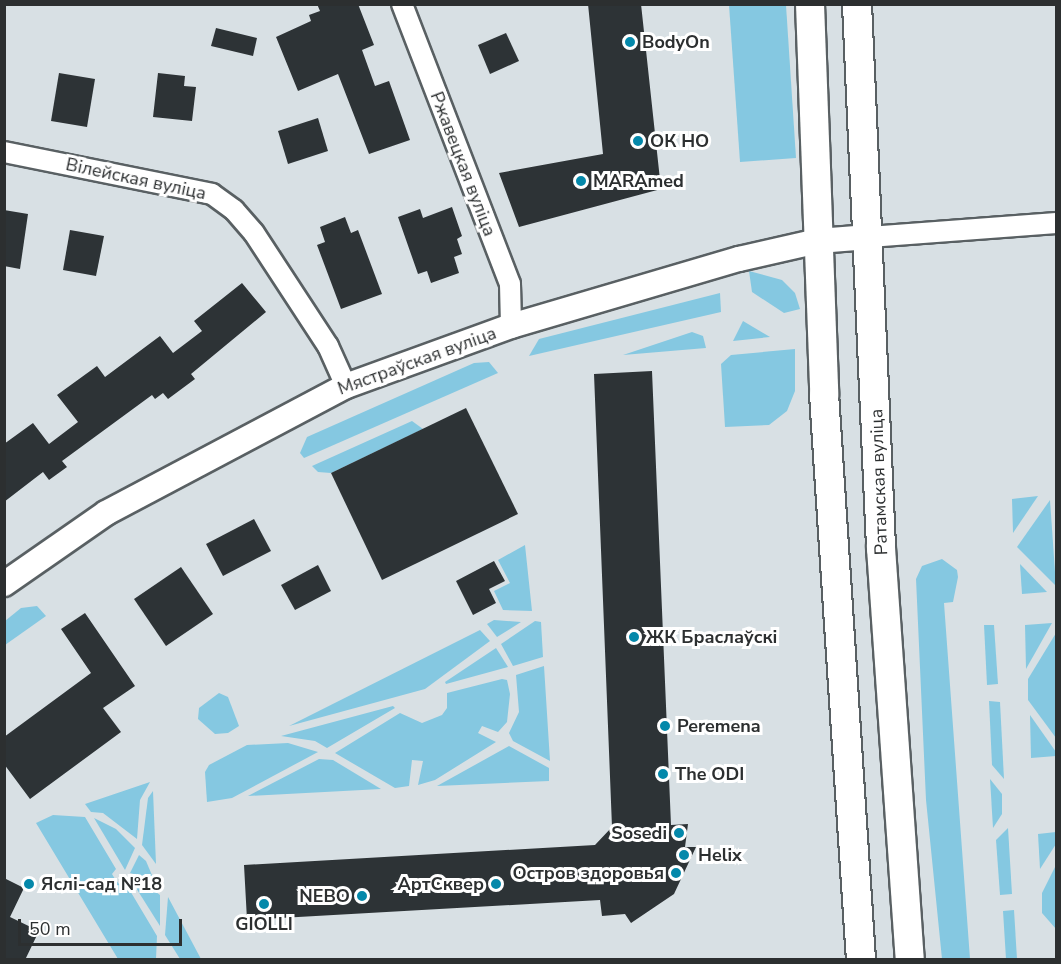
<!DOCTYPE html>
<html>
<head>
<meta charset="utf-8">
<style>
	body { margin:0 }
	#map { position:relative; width:1061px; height:964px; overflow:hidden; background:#d8e0e4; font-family:"Nunito Sans",sans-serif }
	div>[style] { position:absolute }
	.green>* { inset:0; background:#85c8e1 }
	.building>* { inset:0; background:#2d3336 }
	.roads { filter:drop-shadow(2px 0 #596063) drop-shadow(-2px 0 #596063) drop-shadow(0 2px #596063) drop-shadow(0 -2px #596063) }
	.minor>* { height:20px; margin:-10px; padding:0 10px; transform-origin:10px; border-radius:10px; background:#fff }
	.tertiary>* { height:24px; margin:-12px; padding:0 12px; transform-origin:12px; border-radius:12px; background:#fff }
	.secondary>* { height:28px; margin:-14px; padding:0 14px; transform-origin:14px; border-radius:14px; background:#fff }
	.dots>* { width:16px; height:16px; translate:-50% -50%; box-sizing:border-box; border:3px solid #fff; border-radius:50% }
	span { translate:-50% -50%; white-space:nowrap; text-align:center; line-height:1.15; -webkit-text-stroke:6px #fff; paint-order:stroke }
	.poi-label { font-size:18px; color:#2c2f30; font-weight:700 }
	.left { translate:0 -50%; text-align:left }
	.right { translate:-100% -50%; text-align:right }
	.street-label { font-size:18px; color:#2c2f30 }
	.frame { position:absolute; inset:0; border:6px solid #2c2f30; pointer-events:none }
	.scale { position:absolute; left:18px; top:919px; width:164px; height:27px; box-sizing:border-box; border:3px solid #2c2f30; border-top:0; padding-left:8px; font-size:18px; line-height:21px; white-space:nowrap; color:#2c2f30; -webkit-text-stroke:4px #fff; paint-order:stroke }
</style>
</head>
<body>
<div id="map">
	<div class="green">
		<div style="clip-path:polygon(729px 5px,786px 5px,796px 158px,740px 162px)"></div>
		<div style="clip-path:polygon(749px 271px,782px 280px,795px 293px,800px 309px,784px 313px,752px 292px)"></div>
		<div style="clip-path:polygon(720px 293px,721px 312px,529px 356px,539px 339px)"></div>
		<div style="clip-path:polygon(743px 321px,770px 337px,733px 341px)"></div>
		<div style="clip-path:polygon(692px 332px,703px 336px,706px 348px,623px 355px)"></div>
		<div style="clip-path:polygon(795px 349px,795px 391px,787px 411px,769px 425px,725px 427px,721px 364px,731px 355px)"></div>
		<div style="clip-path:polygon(489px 362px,498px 373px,304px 458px,300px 453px,307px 437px,474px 363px)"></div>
		<div style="clip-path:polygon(412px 421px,423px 429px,331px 473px,318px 472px,312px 466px)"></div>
		<div style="clip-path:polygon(1038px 496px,1013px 533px,1012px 499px)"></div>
		<div style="clip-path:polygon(1050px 500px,1056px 586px,1017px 547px)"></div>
		<div style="clip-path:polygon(525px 545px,532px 611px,503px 610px,494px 591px,510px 583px,498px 560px)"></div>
		<div style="clip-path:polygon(942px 559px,957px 570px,958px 577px,953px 602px,944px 603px,970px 959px,942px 959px,926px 800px,916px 579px,922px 566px)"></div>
		<div style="clip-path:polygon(1020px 564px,1047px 592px,1022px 594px)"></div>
		<div style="clip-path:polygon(37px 606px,46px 616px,5px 645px,5px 621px,21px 608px)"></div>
		<div style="clip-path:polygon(494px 620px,521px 622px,497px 637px,487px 624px)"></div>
		<div style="clip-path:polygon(535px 621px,541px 622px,543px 657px,513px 666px,501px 644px)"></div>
		<div style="clip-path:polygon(1052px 623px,1026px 669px,1025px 625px)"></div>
		<div style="clip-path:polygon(984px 625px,994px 625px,998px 684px,987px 685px)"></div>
		<div style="clip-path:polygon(480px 630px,490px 641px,425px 689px,289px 726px)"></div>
		<div style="clip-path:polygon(1056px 633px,1056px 738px,1028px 700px,1028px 679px)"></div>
		<div style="clip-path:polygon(496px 648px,508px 667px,446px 684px,445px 682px)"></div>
		<div style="clip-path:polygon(544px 666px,550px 761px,513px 741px,509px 733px,519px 712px,516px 675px)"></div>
		<div style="clip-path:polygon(502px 679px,507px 680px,510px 694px,507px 722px,498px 732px,482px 726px,478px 733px,496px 742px,435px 780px,418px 785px,423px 761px,412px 760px,409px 786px,395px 788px,335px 753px,400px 713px,422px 723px,442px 715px,447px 708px,447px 693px)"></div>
		<div style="clip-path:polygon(219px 693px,228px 697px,239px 726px,228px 733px,215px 734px,198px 719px,199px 708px)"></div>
		<div style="clip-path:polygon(989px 701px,1000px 702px,1004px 779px,992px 765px)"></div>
		<div style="clip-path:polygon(393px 706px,395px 708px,327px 748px,315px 741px,281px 736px)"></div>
		<div style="clip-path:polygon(1030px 715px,1056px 752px,1056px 756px,1031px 758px)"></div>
		<div style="clip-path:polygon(288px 743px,318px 752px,232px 798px,207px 802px,205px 772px,209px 765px,247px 745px)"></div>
		<div style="clip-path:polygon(509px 746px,549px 768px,549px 781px,437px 786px)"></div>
		<div style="clip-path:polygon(319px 759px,333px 760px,381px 789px,248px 796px)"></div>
		<div style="clip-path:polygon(990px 779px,1002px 794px,1002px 814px,993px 828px)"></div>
		<div style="clip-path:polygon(150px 782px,140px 800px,137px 839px,103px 813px,91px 812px,85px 804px)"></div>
		<div style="clip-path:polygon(153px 791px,156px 864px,142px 845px,148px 798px)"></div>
		<div style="clip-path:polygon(53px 815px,85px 817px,116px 869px,112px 874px,115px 879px,119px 884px,126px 884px,157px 936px,156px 959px,118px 959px,36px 823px)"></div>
		<div style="clip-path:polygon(94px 818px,116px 829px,135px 848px,125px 870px)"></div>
		<div style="clip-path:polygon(1008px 828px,1012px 894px,1000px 895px,996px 840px)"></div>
		<div style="clip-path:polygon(1056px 832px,1056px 844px,1040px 869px,1038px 834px)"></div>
		<div style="clip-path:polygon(139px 855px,146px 861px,154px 880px,130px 873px)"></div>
		<div style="clip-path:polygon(1056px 865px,1056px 929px,1042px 913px,1042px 893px)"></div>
		<div style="clip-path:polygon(131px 880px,147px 885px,160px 895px,160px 926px)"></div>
		<div style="clip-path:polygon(168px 897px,201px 959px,180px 959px,165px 935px)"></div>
		<div style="clip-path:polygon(1014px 910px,1017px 959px,1006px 959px,1003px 911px)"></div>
	</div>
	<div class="building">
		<div style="clip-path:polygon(317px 4px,358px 4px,374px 45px,362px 50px,375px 86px,389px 81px,410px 140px,369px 154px,338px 74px,298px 91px,276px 37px,311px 21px,309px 15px,320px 11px)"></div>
		<div style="clip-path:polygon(588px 4px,641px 4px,661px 189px,519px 227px,499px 173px,603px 154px)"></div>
		<div style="clip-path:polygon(216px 28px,257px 38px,253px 56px,211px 46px)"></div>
		<div style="clip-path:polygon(506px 33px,519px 61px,490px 74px,478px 45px)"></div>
		<div style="clip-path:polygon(59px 73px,95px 79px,87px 127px,51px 121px)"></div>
		<div style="clip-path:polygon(158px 73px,185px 76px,184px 86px,196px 87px,192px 121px,153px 117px)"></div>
		<div style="clip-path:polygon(318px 118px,328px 151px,288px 164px,278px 131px)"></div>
		<div style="clip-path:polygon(452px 207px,462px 236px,457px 239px,462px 254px,454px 257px,459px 273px,431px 283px,427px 271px,418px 274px,398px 217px,420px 209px,423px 218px)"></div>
		<div style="clip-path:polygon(4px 210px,28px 214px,20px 269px,4px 266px)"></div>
		<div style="clip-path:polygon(345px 217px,351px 233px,358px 230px,382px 294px,341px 309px,317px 245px,325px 242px,320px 227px)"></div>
		<div style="clip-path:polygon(70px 230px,104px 236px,96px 276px,63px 270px)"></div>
		<div style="clip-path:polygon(242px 283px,266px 312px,191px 374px,195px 379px,168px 399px,163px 393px,155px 399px,152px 395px,62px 461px,67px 467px,49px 480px,43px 472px,4px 502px,4px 444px,33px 423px,49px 444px,78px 422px,57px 395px,97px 366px,105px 377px,160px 336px,173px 353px,202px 331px,194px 321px)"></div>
		<div style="clip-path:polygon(652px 371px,671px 825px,688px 824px,685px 847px,696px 847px,674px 894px,631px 923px,625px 914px,602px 916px,600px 900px,247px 920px,244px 865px,595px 845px,612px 827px,594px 374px)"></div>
		<div style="clip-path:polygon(466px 408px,518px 514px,382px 580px,331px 473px)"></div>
		<div style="clip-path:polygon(254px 519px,271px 551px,223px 576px,206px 544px)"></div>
		<div style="clip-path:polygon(494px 561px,505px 581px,489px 589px,496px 603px,473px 615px,456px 581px)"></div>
		<div style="clip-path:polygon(318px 565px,331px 591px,295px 610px,281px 585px)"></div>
		<div style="clip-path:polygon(181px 567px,213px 614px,166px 646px,134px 599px)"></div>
		<div style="clip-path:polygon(85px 613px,135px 686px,103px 708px,121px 732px,30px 799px,4px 764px,4px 737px,91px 673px,61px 629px)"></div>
		<div style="clip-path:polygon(4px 878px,24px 888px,10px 917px,39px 931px,25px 960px,4px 960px)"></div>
	</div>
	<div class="roads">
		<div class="minor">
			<div style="left:402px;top:4px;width:300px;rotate:68.9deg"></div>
			<div style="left:510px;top:284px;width:42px;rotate:88.6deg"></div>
			<div style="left:4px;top:152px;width:212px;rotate:11.4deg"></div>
			<div style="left:212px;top:194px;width:27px;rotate:36deg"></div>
			<div style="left:234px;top:210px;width:30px;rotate:49deg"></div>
			<div style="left:254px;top:233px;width:135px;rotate:56.8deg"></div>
			<div style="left:328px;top:346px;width:44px;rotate:65.8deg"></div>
			<div style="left:869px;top:237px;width:188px;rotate:-4.3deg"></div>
		</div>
		<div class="tertiary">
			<div style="left:4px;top:584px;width:124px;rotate:-34.8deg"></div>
			<div style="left:106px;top:513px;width:272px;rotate:-27.9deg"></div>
			<div style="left:346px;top:386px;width:176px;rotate:-20deg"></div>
			<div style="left:511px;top:326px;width:238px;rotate:-16.4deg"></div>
			<div style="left:739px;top:259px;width:81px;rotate:-12.8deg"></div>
			<div style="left:818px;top:241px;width:51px;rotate:-4.5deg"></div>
		</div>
		<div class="secondary">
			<div style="left:810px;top:4px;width:390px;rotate:87.9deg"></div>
			<div style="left:824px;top:394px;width:567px;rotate:86.26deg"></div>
			<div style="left:857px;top:4px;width:545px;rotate:87.47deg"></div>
			<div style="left:881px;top:548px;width:413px;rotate:86deg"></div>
		</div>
	</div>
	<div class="dots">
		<div style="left:630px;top:42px;background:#0488aa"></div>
		<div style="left:638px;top:141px;background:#0488aa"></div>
		<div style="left:581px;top:181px;background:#0488aa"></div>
		<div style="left:634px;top:637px;background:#0488aa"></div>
		<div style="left:665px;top:726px;background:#0488aa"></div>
		<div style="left:663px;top:774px;background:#0488aa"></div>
		<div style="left:679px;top:833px;background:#0488aa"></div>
		<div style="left:684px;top:855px;background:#0488aa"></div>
		<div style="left:676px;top:873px;background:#0488aa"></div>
		<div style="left:29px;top:884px;background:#0488aa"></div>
		<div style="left:496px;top:884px;background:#0488aa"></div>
		<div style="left:362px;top:896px;background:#0488aa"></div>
		<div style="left:264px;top:904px;background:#0488aa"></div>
	</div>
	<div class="poi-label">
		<span class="left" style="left:642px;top:42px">BodyOn</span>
		<span class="left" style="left:650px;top:141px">ОК НО</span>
		<span class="left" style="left:593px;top:181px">MARAmed</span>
		<span class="left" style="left:646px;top:637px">ЖК Браслаўскі</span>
		<span class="left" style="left:677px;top:726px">Peremena</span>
		<span class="left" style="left:675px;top:774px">The ODI</span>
		<span class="right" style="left:667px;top:833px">Sosedi</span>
		<span class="left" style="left:698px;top:855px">Helix</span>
		<span class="right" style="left:664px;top:873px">Остров здоровья</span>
		<span class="left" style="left:41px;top:884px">Яслі-сад №18</span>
		<span class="right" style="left:484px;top:884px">АртСквер</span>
		<span class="right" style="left:350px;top:896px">NEBO</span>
		<span style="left:264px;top:924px">GIOLLI</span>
	</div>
	<div class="street-label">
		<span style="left:463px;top:164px;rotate:69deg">Ржавецкая вуліца</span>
		<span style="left:136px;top:179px;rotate:12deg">Вілейская вуліца</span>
		<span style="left:417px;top:361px;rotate:-20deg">Мястраўская вуліца</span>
		<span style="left:879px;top:482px;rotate:-92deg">Ратамская вуліца</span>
	</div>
	<div class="frame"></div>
	<div class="scale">50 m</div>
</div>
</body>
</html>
